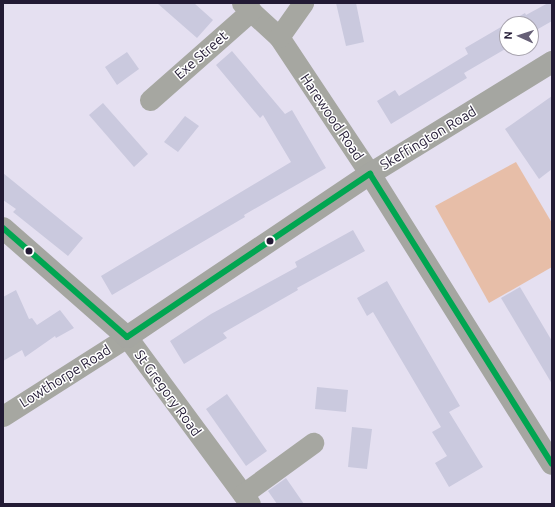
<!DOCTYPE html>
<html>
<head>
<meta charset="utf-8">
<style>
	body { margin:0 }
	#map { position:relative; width:555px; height:507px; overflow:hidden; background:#e5e0f1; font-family:Ubuntu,sans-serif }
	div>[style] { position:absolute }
	.green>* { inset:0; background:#e7bea8 }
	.building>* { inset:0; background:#cac9de }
	.street>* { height:21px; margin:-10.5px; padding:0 10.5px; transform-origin:10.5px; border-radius:10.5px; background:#a6a7a1 }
	.secondary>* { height:22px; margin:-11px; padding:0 11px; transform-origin:11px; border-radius:11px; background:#a5a6a1 }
	.bus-1>* { height:6px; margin:-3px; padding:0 3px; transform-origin:3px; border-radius:3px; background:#00a651 }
	.dots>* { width:11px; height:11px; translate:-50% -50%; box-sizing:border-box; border:2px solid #fff; border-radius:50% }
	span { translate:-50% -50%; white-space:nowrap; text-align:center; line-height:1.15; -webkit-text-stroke:3px #fff; paint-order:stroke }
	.street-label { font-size:14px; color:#221a34 }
	.frame { position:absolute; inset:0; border:4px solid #221a34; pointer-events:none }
	.north { position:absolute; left:499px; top:16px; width:40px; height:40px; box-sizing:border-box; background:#fff; border:1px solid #a7a3ae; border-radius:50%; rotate:273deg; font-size:11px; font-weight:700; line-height:16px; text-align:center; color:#221a34 }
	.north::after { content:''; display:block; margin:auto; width:14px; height:18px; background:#665f76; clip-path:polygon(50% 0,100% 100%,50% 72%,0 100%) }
</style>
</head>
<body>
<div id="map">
	<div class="green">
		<div style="clip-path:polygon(516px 162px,552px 223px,552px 267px,489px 303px,435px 206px)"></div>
	</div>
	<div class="building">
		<div style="clip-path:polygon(157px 3px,194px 3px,213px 20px,197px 38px)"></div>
		<div style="clip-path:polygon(336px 3px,356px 3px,364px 42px,346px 46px)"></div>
		<div style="clip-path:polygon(548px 3px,552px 3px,552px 21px,531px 33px,531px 24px,507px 24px,507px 48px,464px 73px,467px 78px,391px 124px,377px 101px,395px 90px,399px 96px,468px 54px,465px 48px,525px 13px,526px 15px)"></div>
		<div style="clip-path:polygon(232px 51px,285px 114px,292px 110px,326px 168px,244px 215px,245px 217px,112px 295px,101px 276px,291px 162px,263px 115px,260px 118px,216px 65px)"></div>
		<div style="clip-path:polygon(127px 52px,139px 69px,117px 85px,105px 67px)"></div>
		<div style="clip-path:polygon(552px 96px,552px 169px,539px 179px,505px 129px)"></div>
		<div style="clip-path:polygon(103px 103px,148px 154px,134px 167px,89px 115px)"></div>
		<div style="clip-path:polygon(185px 116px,199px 126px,178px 152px,164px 142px)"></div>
		<div style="clip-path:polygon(3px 173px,83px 238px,68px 256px,13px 212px,16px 209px,3px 200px)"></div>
		<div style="clip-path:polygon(353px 230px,365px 251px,297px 288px,298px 290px,223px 333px,227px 338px,184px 364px,170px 341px,211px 314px,297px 267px,295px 262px)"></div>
		<div style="clip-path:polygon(387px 281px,460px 406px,449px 412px,483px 467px,449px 487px,435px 463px,447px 456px,432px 432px,441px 427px,373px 312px,367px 316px,357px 298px)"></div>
		<div style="clip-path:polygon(520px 287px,552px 341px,552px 384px,501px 298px)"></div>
		<div style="clip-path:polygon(16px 290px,29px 319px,32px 318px,37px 325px,60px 310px,74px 328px,56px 338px,55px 336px,25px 357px,22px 350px,3px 361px,3px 297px)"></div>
		<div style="clip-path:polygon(317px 387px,348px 390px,346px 412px,315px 409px)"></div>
		<div style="clip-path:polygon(227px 394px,267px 451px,246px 466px,206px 409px)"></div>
		<div style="clip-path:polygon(352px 427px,372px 429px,367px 469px,348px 467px)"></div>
		<div style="clip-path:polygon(286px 478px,304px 504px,277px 504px,268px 491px)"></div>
	</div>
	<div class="street">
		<div style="left:242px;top:3px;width:50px;rotate:42.6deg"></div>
		<div style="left:279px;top:37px;width:164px;rotate:56.4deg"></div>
		<div style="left:279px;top:37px;width:42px;rotate:-54.8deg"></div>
		<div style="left:150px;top:100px;width:135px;rotate:-41.4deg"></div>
		<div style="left:3px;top:416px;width:147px;rotate:-32.5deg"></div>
		<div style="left:127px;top:337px;width:207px;rotate:53.6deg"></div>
		<div style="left:243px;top:494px;width:87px;rotate:-36.1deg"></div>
	</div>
	<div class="secondary">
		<div style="left:370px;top:174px;width:342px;rotate:57.9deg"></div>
		<div style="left:3px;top:228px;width:165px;rotate:41.3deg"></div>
		<div style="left:127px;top:337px;width:293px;rotate:-33.9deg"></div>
		<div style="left:370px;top:174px;width:214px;rotate:-31.6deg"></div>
	</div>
	<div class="bus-1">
		<div style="left:370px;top:174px;width:342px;rotate:57.9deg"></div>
		<div style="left:3px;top:228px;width:165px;rotate:41.3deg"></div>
		<div style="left:127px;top:337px;width:293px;rotate:-33.9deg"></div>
	</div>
	<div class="dots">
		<div style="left:270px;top:241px;background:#221a34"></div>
		<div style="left:29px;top:251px;background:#221a34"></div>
	</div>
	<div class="street-label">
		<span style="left:201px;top:55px;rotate:-41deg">Exe Street</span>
		<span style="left:332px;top:117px;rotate:56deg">Harewood Road</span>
		<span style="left:428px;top:138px;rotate:-31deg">Skeffington Road</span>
		<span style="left:65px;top:376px;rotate:-32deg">Lowthorpe Road</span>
		<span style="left:168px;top:393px;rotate:54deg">St Gregory Road</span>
	</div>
	<div class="frame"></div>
	<div class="north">N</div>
</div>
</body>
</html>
